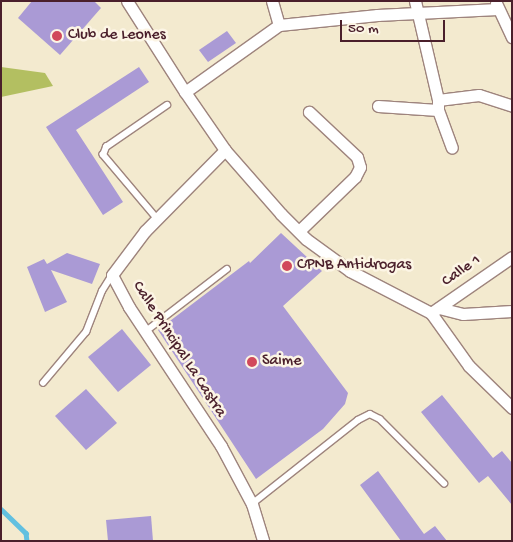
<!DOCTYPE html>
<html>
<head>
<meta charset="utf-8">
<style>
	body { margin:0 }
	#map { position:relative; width:513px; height:542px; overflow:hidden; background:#f3eacf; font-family:"Gochi Hand",sans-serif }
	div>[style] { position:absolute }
	.green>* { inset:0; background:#b3bf61 }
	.stream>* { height:4.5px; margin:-2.25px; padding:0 2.25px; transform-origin:2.25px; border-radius:2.25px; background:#62c0e0 }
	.building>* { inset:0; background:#aa9ad5 }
	.roads { filter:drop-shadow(1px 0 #9e847d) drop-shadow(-1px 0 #9e847d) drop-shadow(0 1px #9e847d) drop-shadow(0 -1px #9e847d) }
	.service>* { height:5.5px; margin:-2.75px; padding:0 2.75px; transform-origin:2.75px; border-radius:2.75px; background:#fff }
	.minor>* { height:11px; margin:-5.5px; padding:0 5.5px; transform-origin:5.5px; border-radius:5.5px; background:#fff }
	.dots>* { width:14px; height:14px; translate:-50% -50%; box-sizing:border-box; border:2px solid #fcf5e5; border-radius:50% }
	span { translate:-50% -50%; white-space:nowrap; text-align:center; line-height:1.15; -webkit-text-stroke:5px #fcf5e5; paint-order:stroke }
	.poi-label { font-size:16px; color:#4a1f2b }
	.left { translate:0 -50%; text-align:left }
	.street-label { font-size:16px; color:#4a1f2b }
	.frame { position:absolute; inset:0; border:2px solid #4a1f2b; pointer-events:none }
	.scale { position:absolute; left:340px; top:20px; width:105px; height:22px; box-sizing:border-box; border:2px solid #4a1f2b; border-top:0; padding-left:6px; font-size:15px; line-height:18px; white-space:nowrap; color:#4a1f2b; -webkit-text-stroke:4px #fcf5e5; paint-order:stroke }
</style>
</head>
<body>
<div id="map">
	<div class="green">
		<div style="clip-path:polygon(1px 67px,45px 73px,53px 86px,1px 97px)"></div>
	</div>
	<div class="stream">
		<div style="left:1px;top:509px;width:35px;rotate:44deg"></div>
		<div style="left:26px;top:533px;width:8px;rotate:83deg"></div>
	</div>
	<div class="building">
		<div style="clip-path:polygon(32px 1px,94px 1px,101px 8px,60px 55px,18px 18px)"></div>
		<div style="clip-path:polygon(227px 31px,236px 43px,208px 62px,199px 50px)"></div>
		<div style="clip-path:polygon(139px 67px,149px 82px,76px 130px,123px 202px,103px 215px,46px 127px)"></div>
		<div style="clip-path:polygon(281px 233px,322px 271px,283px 306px,348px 393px,345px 404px,323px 429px,256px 479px,158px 330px,249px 261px,250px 263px)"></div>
		<div style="clip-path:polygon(67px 253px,100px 264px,92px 284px,51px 270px,67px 302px,45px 312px,27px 267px,44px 259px,47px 264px)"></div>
		<div style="clip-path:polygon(122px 329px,151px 365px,118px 392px,88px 357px)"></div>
		<div style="clip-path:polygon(86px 389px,117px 423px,86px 450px,55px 416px)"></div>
		<div style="clip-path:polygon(442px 395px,493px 458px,502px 451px,512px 463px,512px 505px,488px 476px,479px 483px,421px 412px)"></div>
		<div style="clip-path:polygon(378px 471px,424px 534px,435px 526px,447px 541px,401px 541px,360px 485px)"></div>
		<div style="clip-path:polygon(151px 516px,153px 541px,108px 541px,106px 520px)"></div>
	</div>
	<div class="roads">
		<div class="service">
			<div style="left:157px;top:219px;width:84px;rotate:-130.2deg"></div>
			<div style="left:103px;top:155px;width:9px;rotate:-69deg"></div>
			<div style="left:106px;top:147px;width:74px;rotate:-34.5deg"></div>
			<div style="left:145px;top:332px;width:103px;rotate:-37.5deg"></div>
			<div style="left:43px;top:383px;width:67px;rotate:-49.9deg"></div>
			<div style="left:86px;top:332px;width:44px;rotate:-68.7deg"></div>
			<div style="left:102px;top:291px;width:19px;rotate:-58deg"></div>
			<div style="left:252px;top:504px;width:135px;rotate:-38.4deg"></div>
			<div style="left:358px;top:420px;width:13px;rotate:-27deg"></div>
			<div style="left:370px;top:414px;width:11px;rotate:27deg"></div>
			<div style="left:380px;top:419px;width:91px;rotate:45deg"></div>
		</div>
		<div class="minor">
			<div style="left:127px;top:1px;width:108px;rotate:57.5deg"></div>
			<div style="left:185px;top:92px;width:70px;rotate:55.4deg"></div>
			<div style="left:225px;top:150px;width:85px;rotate:48.8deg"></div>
			<div style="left:281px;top:214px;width:35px;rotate:45deg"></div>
			<div style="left:306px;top:239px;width:54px;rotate:36deg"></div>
			<div style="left:350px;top:271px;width:91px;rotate:27.4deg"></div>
			<div style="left:431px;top:313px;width:65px;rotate:54.4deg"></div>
			<div style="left:469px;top:366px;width:60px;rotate:44.3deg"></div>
			<div style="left:272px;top:1px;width:25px;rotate:74deg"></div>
			<div style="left:415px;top:1px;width:102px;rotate:76.9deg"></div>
			<div style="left:438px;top:100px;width:10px;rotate:90deg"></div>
			<div style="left:438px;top:110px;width:40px;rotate:69.8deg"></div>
			<div style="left:496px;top:3px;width:38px;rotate:65deg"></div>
			<div style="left:185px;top:92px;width:115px;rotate:-35.5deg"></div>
			<div style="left:279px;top:25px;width:99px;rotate:-5.8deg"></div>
			<div style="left:377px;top:15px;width:121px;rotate:-2.8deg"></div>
			<div style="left:438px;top:100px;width:41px;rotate:-7deg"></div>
			<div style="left:479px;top:95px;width:35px;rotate:18deg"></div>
			<div style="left:378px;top:106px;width:60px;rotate:3.8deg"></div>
			<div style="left:225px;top:150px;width:114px;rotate:134.6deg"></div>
			<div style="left:145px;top:231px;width:55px;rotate:126.9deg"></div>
			<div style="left:112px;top:275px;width:36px;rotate:62deg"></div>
			<div style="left:129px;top:307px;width:167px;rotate:56.5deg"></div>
			<div style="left:221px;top:446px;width:66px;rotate:61.9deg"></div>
			<div style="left:252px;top:504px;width:39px;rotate:73deg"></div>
			<div style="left:299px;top:231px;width:78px;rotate:-44deg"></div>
			<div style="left:355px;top:177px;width:11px;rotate:-63deg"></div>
			<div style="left:360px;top:167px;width:10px;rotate:-107deg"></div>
			<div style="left:357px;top:157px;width:66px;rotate:-136.8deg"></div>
			<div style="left:439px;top:308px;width:25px;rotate:14deg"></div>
			<div style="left:463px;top:314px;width:49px;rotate:-3.5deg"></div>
			<div style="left:431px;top:313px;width:98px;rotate:-34.7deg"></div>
		</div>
	</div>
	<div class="dots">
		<div style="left:57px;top:36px;background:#d1495b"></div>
		<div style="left:287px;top:266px;background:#d1495b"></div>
		<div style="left:252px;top:362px;background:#d1495b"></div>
	</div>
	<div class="poi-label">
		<span class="left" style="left:68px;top:36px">Club de Leones</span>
		<span class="left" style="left:297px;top:266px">CPNB Antidrogas</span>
		<span class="left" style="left:262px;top:362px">Saime</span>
	</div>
	<div class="street-label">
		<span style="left:462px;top:272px;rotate:-35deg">Calle 1</span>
		<span style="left:178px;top:350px;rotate:57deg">Calle Principal La Castra</span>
	</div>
	<div class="frame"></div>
	<div class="scale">50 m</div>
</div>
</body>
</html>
